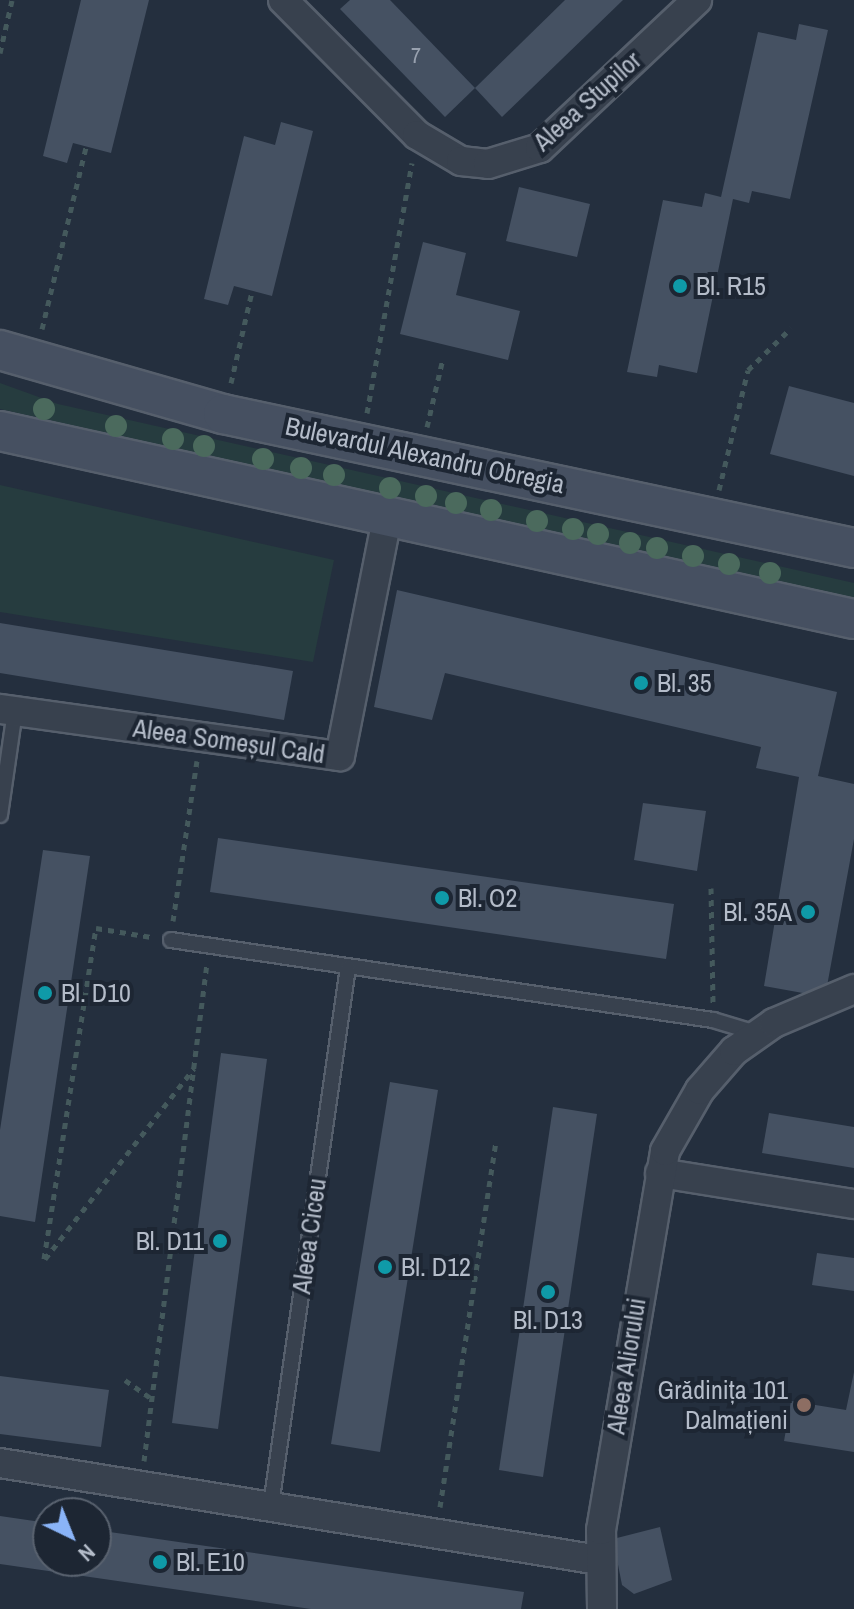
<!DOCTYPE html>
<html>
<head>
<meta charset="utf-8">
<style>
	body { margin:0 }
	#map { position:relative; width:854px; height:1609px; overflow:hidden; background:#242f3e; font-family:"Archivo Narrow",sans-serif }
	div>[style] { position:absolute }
	.green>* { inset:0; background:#263c3f }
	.building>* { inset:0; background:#455162 }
	.path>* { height:5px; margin-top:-2.5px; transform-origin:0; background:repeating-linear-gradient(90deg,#44595c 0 6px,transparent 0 12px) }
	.roads { filter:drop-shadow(2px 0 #565f6c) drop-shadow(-2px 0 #565f6c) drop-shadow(0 2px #565f6c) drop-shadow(0 -2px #565f6c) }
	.lane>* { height:14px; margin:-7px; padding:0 7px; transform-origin:7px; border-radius:7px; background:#38414e }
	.street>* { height:28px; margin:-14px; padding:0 14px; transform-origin:14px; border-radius:14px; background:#38414e }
	.secondary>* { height:38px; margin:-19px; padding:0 19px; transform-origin:19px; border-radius:19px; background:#465061 }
	.trees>* { width:22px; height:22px; margin:-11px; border-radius:50%; background:#4b6a5d }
	.dots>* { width:22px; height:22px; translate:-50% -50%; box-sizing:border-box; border:4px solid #1d2633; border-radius:50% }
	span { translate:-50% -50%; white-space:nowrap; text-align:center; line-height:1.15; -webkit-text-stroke:8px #1d2633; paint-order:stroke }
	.number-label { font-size:22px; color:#98a1af }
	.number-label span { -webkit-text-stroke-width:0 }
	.street-label { font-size:26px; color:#b4bcc9 }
	.poi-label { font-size:26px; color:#b4bcc9 }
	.left { translate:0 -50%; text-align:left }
	.right { translate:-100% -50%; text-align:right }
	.north { position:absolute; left:32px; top:1497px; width:80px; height:80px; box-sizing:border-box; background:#1d2633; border:2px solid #59626f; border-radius:50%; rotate:137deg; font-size:22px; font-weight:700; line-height:32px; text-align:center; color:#b4bcc9 }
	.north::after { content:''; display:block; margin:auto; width:28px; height:36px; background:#8ab4f8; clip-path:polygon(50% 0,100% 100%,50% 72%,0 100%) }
</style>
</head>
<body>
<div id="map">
	<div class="green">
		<div style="clip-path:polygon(0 383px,58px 404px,854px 583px,854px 602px,0 409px)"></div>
		<div style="clip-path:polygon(0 485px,334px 560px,313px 662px,0 612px)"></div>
	</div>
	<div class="building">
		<div style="clip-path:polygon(81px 0,149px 0,111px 153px,73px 143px,67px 163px,43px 156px)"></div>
		<div style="clip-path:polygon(350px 0,390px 0,475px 88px,445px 117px,340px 9px)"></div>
		<div style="clip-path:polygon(565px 0,623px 0,502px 117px,475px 88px)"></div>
		<div style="clip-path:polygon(799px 24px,828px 30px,790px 199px,752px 191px,749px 203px,733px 199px,697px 373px,659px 365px,657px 377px,627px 372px,663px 200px,702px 207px,705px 193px,721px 197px,758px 32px,796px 40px)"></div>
		<div style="clip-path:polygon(281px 122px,313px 131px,272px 296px,234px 286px,228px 305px,204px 299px,244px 136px,275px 145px)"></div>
		<div style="clip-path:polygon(519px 187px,590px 204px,577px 257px,506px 241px)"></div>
		<div style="clip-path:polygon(423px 242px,466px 253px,456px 295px,520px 311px,508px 360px,400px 334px)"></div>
		<div style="clip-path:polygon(789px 386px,854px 403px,854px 476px,770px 454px)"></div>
		<div style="clip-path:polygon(397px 590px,837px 692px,818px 776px,854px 784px,854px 839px,825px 997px,764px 986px,799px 777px,756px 768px,761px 747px,445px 673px,432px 720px,374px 707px)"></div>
		<div style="clip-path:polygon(0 623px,293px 671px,284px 720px,0 673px)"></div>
		<div style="clip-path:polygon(643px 803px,706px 811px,697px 871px,634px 860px)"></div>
		<div style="clip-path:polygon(218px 838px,674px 904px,666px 959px,210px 892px)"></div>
		<div style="clip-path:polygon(43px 850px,90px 856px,35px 1222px,0 1216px,0 1130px)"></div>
		<div style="clip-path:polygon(221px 1053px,267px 1059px,218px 1429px,172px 1423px)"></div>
		<div style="clip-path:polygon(390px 1082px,438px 1090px,380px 1452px,331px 1444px)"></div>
		<div style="clip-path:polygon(553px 1107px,597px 1114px,543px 1477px,499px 1470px)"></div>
		<div style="clip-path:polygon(769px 1113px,854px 1127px,854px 1168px,762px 1153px)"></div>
		<div style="clip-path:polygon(817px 1253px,854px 1258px,854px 1291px,812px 1285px)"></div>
		<div style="clip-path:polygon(854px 1372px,854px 1452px,784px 1441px,791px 1401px,846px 1410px)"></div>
		<div style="clip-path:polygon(0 1376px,109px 1390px,101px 1447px,0 1434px)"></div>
		<div style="clip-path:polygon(0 1516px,48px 1523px,48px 1561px,96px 1561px,96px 1530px,524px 1592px,521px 1609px,311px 1609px,0 1564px)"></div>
		<div style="clip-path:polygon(660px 1527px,672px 1580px,634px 1594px,622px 1585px,613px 1539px)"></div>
	</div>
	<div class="path">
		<div style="left:0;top:53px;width:54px;rotate:-77.2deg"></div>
		<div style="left:42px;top:329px;width:187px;rotate:-76.4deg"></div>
		<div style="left:231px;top:383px;width:94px;rotate:-77.1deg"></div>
		<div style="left:367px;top:413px;width:254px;rotate:-79.8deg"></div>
		<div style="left:427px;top:427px;width:71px;rotate:-76.9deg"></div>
		<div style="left:719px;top:490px;width:123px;rotate:-76.4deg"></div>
		<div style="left:748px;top:370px;width:60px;rotate:-44.3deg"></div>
		<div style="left:711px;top:888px;width:115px;rotate:89deg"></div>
		<div style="left:173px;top:921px;width:162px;rotate:-81.5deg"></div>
		<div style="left:44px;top:1259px;width:335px;rotate:-81.1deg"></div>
		<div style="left:96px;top:928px;width:56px;rotate:9.3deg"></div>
		<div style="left:45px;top:1259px;width:242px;rotate:-52deg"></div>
		<div style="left:125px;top:1380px;width:33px;rotate:35deg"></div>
		<div style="left:144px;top:1461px;width:502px;rotate:-82.79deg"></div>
		<div style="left:440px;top:1507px;width:371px;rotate:-81.3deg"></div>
	</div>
	<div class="roads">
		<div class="lane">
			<div style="left:0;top:815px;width:105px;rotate:-81.8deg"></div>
			<div style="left:171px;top:940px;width:548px;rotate:8.4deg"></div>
			<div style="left:713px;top:1020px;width:45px;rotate:16.8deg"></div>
			<div style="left:271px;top:1505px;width:543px;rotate:-81.85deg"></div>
		</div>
		<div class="street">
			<div style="left:283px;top:0;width:190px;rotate:45.2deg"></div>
			<div style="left:417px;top:135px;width:51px;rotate:30.6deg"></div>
			<div style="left:461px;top:161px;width:27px;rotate:6deg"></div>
			<div style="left:488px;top:164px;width:54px;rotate:-17.1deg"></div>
			<div style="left:540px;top:148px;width:216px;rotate:-43.3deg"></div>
			<div style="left:0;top:709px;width:343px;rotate:7.9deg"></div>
			<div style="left:340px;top:756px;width:248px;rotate:-78.8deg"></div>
			<div style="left:660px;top:1173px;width:196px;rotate:9.1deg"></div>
			<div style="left:0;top:1463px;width:607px;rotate:9.2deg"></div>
			<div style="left:602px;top:1609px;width:79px;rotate:-90.7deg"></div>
			<div style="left:601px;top:1530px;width:384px;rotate:-80.4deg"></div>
			<div style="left:665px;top:1151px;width:70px;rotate:-60.2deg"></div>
			<div style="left:700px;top:1090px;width:52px;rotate:-48.9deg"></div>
			<div style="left:734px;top:1051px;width:49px;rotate:-35deg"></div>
			<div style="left:774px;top:1023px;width:87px;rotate:-23deg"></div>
		</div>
		<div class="secondary">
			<div style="left:0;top:350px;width:232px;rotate:16deg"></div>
			<div style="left:223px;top:414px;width:645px;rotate:11.99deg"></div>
			<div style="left:0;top:431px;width:874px;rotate:12.42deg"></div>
		</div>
	</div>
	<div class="trees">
		<div style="left:44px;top:409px"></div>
		<div style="left:116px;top:426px"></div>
		<div style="left:173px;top:439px"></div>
		<div style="left:204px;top:446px"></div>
		<div style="left:263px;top:459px"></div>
		<div style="left:301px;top:468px"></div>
		<div style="left:334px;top:475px"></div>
		<div style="left:390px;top:488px"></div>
		<div style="left:426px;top:496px"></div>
		<div style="left:456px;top:503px"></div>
		<div style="left:491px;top:510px"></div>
		<div style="left:537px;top:521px"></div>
		<div style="left:573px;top:529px"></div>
		<div style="left:598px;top:534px"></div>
		<div style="left:630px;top:543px"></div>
		<div style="left:657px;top:548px"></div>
		<div style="left:693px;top:556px"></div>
		<div style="left:729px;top:564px"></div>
		<div style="left:770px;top:573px"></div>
	</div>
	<div class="dots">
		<div style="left:680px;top:286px;background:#0f9aa8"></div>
		<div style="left:641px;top:683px;background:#0f9aa8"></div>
		<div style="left:442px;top:898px;background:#0f9aa8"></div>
		<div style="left:808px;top:912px;background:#0f9aa8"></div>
		<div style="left:45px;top:993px;background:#0f9aa8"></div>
		<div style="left:220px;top:1241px;background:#0f9aa8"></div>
		<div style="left:385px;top:1267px;background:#0f9aa8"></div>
		<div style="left:548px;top:1292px;background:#0f9aa8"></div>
		<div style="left:804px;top:1405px;background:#8d6e63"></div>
		<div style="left:160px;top:1562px;background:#0f9aa8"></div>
	</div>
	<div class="number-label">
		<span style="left:416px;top:56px">7</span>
	</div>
	<div class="street-label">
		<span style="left:587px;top:101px;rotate:-42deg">Aleea Stupilor</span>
		<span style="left:425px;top:455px;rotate:12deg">Bulevardul Alexandru Obregia</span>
		<span style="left:229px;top:741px;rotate:8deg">Aleea Someșul Cald</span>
		<span style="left:309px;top:1236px;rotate:-82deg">Aleea Ciceu</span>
		<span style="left:626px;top:1366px;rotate:-81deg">Aleea Aliorului</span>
	</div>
	<div class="poi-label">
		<span class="left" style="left:696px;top:286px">Bl. R15</span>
		<span class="left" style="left:657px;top:683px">Bl. 35</span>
		<span class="left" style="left:458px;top:898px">Bl. O2</span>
		<span class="right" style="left:792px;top:912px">Bl. 35A</span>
		<span class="left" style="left:61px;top:993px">Bl. D10</span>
		<span class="right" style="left:204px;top:1241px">Bl. D11</span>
		<span class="left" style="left:401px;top:1267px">Bl. D12</span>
		<span style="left:548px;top:1320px">Bl. D13</span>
		<span class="right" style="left:788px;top:1405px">Grădinița 101<br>Dalmațieni</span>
		<span class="left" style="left:176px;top:1562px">Bl. E10</span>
	</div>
	<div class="north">N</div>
</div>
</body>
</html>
